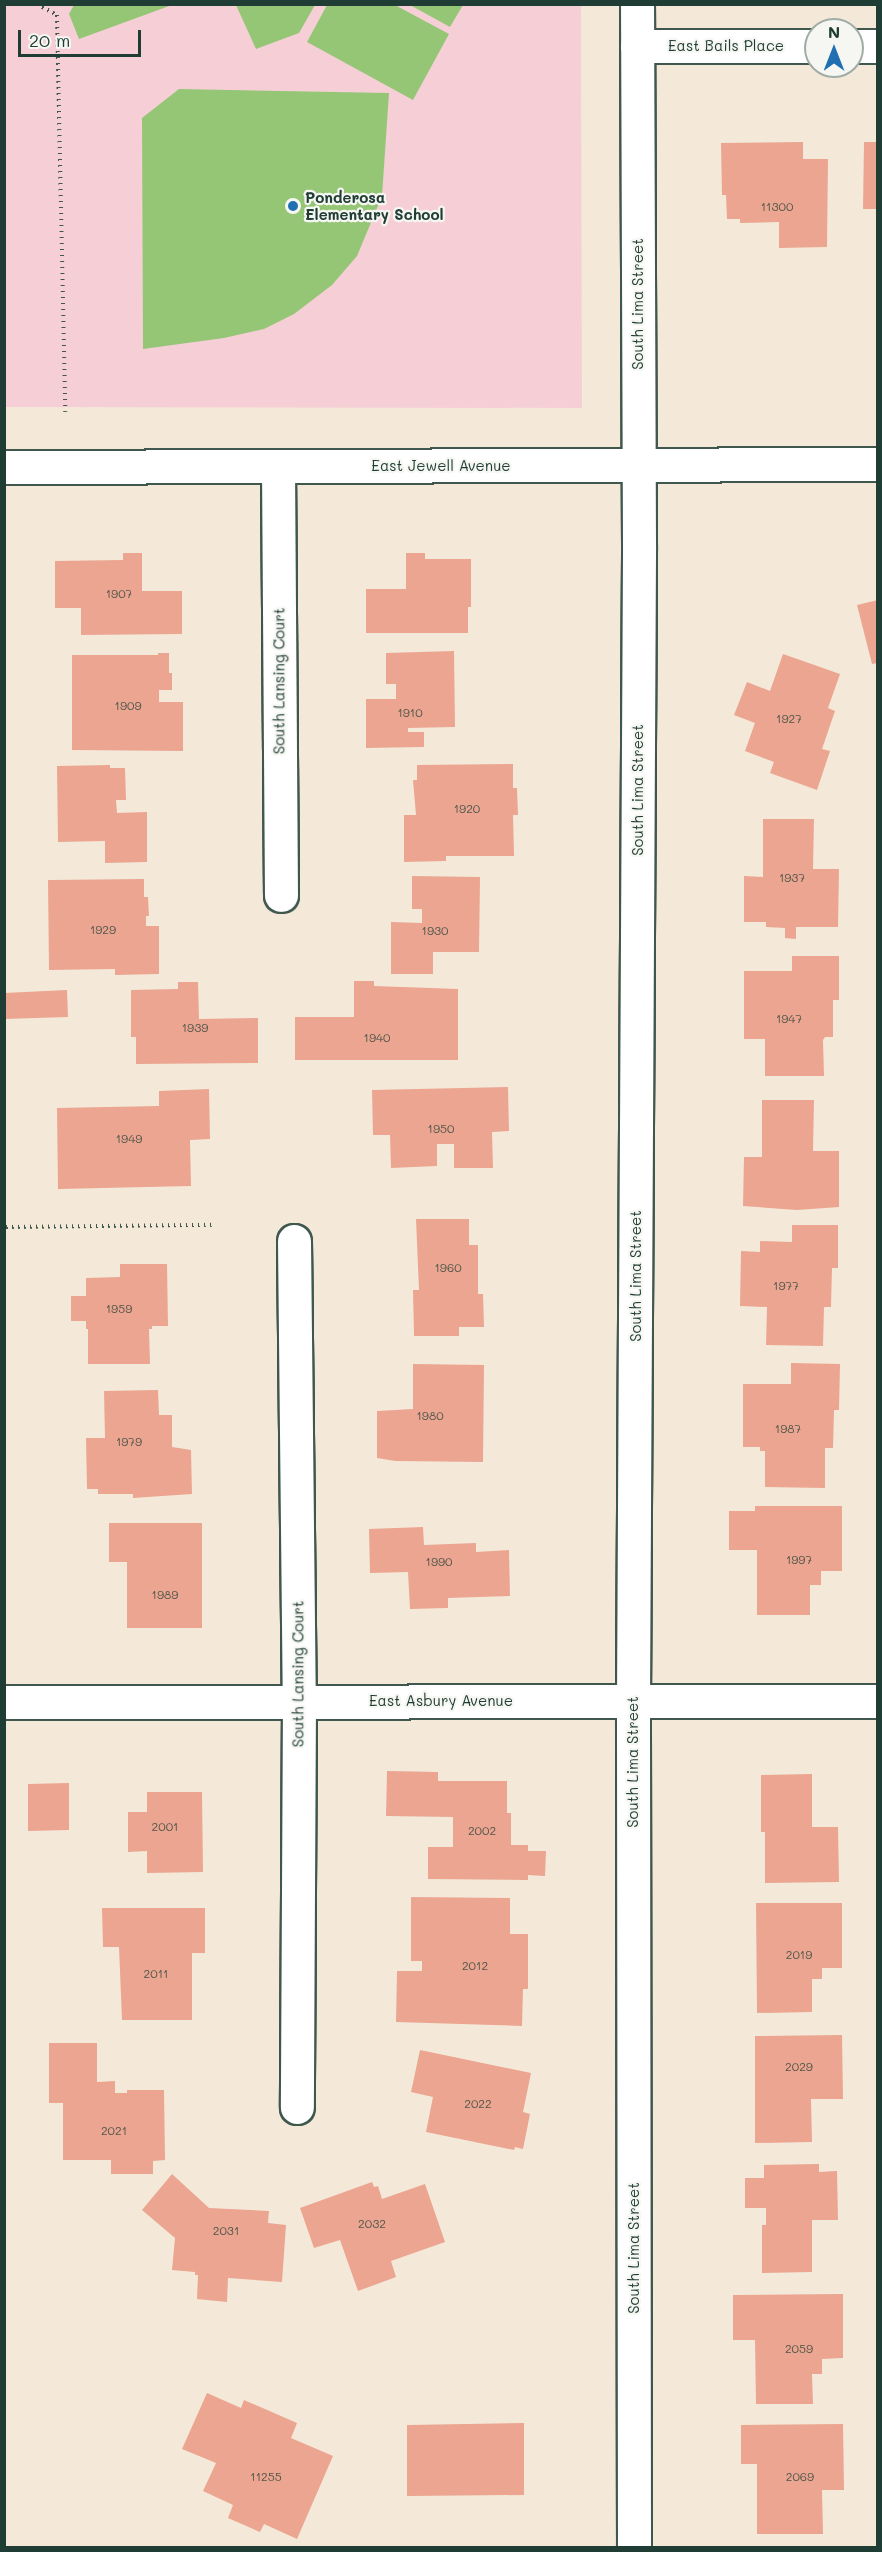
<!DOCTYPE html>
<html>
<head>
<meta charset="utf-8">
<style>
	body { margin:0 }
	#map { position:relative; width:882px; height:2552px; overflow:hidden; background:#f4e9d8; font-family:Mali,sans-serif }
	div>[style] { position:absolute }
	.built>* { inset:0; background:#f6cfd6 }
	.green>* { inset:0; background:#95c676 }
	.building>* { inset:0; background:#eba591 }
	.path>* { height:4px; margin-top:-2px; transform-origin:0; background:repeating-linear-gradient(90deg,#3f574d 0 1.5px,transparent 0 6px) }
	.roads { filter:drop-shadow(2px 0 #3f574d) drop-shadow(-2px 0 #3f574d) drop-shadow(0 2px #3f574d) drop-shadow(0 -2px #3f574d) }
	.minor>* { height:33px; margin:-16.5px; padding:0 16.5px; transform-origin:16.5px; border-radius:16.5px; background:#fff }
	.tertiary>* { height:33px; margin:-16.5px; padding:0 16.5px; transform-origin:16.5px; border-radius:16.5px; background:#fff }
	.dots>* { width:16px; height:16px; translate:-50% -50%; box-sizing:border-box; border:3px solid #f6f6f2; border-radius:50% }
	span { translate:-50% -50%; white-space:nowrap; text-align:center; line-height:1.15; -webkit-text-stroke:4.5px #f6f6f2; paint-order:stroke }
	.number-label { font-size:12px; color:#52574b }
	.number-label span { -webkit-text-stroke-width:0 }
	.street-label { font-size:15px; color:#1f3d34 }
	.poi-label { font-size:15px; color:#1f3d34; font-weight:700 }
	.left { translate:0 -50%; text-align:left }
	.frame { position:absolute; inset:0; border:6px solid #1f3d34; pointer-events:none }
	.north { position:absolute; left:804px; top:18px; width:60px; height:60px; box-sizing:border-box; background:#f6f6f2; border:2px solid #a0aca6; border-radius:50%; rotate:0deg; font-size:16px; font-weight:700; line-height:24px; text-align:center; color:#1f3d34 }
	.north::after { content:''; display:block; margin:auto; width:21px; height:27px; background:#1f6fb2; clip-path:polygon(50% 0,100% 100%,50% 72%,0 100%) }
	.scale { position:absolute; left:18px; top:30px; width:123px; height:27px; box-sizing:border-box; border:3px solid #1f3d34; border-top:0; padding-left:8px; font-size:18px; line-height:21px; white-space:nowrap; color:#1f3d34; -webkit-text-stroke:4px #f6f6f2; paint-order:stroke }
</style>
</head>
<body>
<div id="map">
	<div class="built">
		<div style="clip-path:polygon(5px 5px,581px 5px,582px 408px,5px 407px)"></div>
	</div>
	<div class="green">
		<div style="clip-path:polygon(74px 5px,74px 4px,172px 5px,79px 39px,69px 14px)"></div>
		<div style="clip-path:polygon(236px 5px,315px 5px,299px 33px,256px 49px)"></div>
		<div style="clip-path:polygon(327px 5px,395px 5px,449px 34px,413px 100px,307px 42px)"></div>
		<div style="clip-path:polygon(410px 5px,463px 4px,463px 5px,450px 27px)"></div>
		<div style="clip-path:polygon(179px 89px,389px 93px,382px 196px,357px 256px,332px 285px,294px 314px,264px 329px,224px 338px,143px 349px,142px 118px)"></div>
	</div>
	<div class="building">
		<div style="clip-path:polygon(803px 142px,803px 159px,828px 159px,827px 247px,779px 248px,779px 222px,740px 223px,740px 219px,727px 219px,726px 195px,722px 195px,721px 143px)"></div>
		<div style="clip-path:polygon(864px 142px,878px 142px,878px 209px,863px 209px)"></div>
		<div style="clip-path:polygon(123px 553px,142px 553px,142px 591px,182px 591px,182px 634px,81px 635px,81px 608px,55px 608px,55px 561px,123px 560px)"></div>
		<div style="clip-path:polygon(406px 553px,425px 553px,425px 559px,471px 559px,471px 607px,468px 607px,468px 633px,366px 633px,366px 589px,406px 589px)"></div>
		<div style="clip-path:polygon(878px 600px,878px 663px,872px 664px,857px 605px)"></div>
		<div style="clip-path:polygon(454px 651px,455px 727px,408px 728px,408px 732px,424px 732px,424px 747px,366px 748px,366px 699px,396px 699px,396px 684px,386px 684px,386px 653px)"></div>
		<div style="clip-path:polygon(158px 653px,169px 653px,169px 673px,172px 673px,172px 690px,159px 690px,159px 702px,183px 702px,183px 751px,72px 750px,72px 655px,158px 655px)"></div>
		<div style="clip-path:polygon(783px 654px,840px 674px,828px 708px,835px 711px,822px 749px,830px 751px,817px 790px,770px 773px,774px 762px,745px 751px,755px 723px,734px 715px,747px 682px,770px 691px)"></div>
		<div style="clip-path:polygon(513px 764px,513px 788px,517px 788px,518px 815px,513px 815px,514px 856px,446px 856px,446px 861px,404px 862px,404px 815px,416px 815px,413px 780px,417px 780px,417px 765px)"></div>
		<div style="clip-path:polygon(110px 765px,110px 768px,125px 768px,126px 800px,116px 800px,117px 813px,147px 812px,147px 862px,105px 863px,105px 841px,58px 842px,57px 766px)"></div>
		<div style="clip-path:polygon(763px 819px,814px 819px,813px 869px,839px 869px,838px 927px,796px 927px,796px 939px,785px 938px,785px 928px,766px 927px,766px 922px,744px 922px,744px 876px,763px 877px)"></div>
		<div style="clip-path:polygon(412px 876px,480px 877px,479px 952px,433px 952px,433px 974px,391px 974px,391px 922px,422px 923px,422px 909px,412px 909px)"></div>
		<div style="clip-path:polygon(144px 879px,144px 897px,148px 897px,149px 916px,146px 916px,146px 926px,159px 926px,159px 974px,115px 975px,115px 969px,49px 970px,48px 880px)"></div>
		<div style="clip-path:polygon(792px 956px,839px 956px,839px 1000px,833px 1000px,833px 1037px,825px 1037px,823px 1040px,824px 1076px,765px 1076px,765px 1039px,744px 1039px,744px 971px,792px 971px)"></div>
		<div style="clip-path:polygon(354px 981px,374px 981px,374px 986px,458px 989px,458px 1060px,295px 1060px,295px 1017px,354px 1017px)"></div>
		<div style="clip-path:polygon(178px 982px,198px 982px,199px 1019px,258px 1018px,258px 1063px,136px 1064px,136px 1037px,131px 1037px,131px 990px,178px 989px)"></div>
		<div style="clip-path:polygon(67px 990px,68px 1017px,4px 1019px,4px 993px)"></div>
		<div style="clip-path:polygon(508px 1087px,509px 1131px,492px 1132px,493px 1168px,454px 1168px,454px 1144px,437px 1144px,437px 1166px,391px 1168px,390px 1135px,373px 1135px,372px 1090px)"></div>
		<div style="clip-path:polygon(209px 1089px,210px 1139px,190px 1140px,191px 1186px,58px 1189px,57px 1108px,159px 1106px,159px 1091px)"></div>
		<div style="clip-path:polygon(762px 1100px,814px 1100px,813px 1151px,839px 1151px,839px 1207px,797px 1210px,743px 1206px,744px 1157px,762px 1157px)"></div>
		<div style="clip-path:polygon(416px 1219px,469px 1219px,469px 1245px,478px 1245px,478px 1294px,483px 1294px,484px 1327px,459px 1327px,459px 1336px,414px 1336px,413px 1290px,419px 1290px)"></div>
		<div style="clip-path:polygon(792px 1225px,838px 1225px,838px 1268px,832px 1268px,831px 1307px,824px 1307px,823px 1346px,766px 1345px,767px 1307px,740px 1306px,741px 1251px,760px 1252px,760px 1241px,792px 1242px)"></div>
		<div style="clip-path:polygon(120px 1264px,167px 1264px,168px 1326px,152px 1326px,152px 1329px,149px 1329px,150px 1364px,88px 1364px,88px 1329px,86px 1329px,86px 1321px,71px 1321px,71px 1296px,86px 1296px,86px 1278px,120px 1277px)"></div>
		<div style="clip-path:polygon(791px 1363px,840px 1364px,839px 1410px,834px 1410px,833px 1448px,825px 1448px,825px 1488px,765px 1487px,765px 1451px,760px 1451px,760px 1447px,743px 1447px,743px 1384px,791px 1384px)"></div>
		<div style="clip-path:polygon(413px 1364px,484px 1365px,483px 1462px,395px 1461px,377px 1458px,377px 1411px,413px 1409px)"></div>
		<div style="clip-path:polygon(158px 1390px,159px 1415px,172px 1415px,172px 1447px,191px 1450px,192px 1494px,133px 1498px,133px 1494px,98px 1494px,98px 1489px,87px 1489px,86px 1438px,105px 1438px,104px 1391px)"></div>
		<div style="clip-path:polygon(755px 1506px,842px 1506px,842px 1571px,821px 1571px,821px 1585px,810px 1585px,810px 1615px,757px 1615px,757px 1550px,729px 1550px,729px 1511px,755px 1511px)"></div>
		<div style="clip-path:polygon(109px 1523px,202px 1523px,202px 1628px,127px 1628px,127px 1562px,109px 1562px)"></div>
		<div style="clip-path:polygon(423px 1527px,424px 1545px,476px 1543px,476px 1552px,509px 1550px,510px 1596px,448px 1598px,448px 1608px,410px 1609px,408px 1572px,370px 1573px,369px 1529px)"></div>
		<div style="clip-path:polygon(387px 1771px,438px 1772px,438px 1781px,507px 1781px,507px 1813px,511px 1813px,511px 1845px,528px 1845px,528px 1851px,546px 1851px,545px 1876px,528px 1875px,528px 1880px,428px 1879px,428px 1847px,453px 1847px,453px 1817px,386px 1816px)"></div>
		<div style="clip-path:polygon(812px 1774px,812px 1827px,838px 1827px,839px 1882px,765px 1883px,765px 1832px,761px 1832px,761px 1775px)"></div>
		<div style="clip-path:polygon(69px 1783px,69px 1830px,28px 1831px,28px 1784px)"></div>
		<div style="clip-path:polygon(147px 1792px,202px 1792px,203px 1872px,147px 1873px,147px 1851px,128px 1852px,128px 1812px,147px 1812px)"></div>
		<div style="clip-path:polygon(411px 1897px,510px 1898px,510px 1934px,528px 1934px,528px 1989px,523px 1989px,522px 2026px,396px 2022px,397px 1971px,422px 1971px,422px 1961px,411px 1961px)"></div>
		<div style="clip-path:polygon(756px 1903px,842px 1903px,842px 1968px,822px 1968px,822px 1979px,812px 1979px,812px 2012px,757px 2013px)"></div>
		<div style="clip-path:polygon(102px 1908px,205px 1908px,205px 1953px,192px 1953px,192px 2020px,122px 2020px,119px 1947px,103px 1947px)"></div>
		<div style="clip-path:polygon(842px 2035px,843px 2099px,811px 2099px,812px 2142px,755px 2143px,755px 2036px)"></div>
		<div style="clip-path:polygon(49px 2043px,97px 2043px,97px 2082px,115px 2081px,115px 2093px,127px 2093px,127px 2090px,164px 2090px,165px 2160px,153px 2161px,153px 2174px,111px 2174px,111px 2160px,63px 2160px,63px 2103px,49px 2103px)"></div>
		<div style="clip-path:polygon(420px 2050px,531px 2073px,523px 2112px,530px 2114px,523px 2149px,515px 2147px,514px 2150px,426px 2132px,433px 2097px,411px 2092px)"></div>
		<div style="clip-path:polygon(819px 2164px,819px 2172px,837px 2171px,838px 2220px,812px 2220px,812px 2272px,762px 2273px,762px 2225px,766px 2225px,766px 2208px,745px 2208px,745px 2178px,764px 2178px,764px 2165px)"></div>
		<div style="clip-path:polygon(172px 2174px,209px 2208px,269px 2211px,268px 2223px,286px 2225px,282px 2282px,228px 2278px,227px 2302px,197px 2299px,198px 2275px,195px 2275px,195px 2272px,172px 2270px,175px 2238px,142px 2210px)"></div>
		<div style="clip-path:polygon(372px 2182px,374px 2187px,378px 2186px,382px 2199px,425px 2184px,445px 2242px,391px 2261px,396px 2277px,358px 2291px,340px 2240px,314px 2248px,300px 2208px)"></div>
		<div style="clip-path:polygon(843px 2294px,843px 2358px,822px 2359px,822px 2374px,812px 2374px,813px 2404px,756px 2404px,755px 2340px,733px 2340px,733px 2295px)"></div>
		<div style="clip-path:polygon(207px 2393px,241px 2408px,244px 2400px,297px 2423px,291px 2438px,333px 2456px,297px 2539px,264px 2524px,260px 2532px,228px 2518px,233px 2505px,203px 2491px,216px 2463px,182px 2449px)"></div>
		<div style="clip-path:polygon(524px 2423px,524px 2495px,407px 2496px,407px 2425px)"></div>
		<div style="clip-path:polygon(843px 2424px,844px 2490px,822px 2490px,823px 2534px,757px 2534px,757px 2464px,741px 2464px,741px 2425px)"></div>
	</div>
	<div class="path">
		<div style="left:37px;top:4px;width:23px;rotate:29deg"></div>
		<div style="left:57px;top:15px;width:397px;rotate:88.8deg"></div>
		<div style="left:6px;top:1227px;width:208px;rotate:-0.6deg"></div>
	</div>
	<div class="roads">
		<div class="minor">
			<div style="left:637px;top:46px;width:179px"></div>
			<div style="left:852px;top:46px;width:26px"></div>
			<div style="left:278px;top:466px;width:429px;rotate:89.6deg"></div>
			<div style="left:294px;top:1241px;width:460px;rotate:89.4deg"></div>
			<div style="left:299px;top:1701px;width:406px;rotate:90.3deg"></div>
			<div style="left:4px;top:1702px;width:874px;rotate:-0.07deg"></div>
		</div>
		<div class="tertiary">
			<div style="left:4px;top:467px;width:874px;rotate:-0.2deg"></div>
			<div style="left:634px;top:2548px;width:847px;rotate:-90.07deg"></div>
			<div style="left:633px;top:1701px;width:1157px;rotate:-89.7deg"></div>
			<div style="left:639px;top:544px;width:540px;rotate:-90.21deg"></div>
		</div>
	</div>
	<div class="dots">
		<div style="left:293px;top:206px;background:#1f6fb2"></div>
	</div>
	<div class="number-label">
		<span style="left:777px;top:207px">11300</span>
		<span style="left:119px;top:594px">1907</span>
		<span style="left:128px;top:706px">1909</span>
		<span style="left:410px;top:713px">1910</span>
		<span style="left:789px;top:719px">1927</span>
		<span style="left:467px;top:809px">1920</span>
		<span style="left:792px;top:878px">1937</span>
		<span style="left:103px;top:930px">1929</span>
		<span style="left:435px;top:931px">1930</span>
		<span style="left:789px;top:1019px">1947</span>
		<span style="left:195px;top:1028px">1939</span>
		<span style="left:377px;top:1038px">1940</span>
		<span style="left:441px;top:1129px">1950</span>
		<span style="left:129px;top:1139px">1949</span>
		<span style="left:448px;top:1268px">1960</span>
		<span style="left:786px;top:1286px">1977</span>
		<span style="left:119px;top:1309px">1959</span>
		<span style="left:430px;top:1416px">1980</span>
		<span style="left:788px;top:1429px">1987</span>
		<span style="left:129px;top:1442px">1979</span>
		<span style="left:799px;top:1560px">1997</span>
		<span style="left:439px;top:1562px">1990</span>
		<span style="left:165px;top:1595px">1989</span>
		<span style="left:165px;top:1827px">2001</span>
		<span style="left:482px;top:1831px">2002</span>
		<span style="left:799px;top:1955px">2019</span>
		<span style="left:475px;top:1966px">2012</span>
		<span style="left:156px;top:1974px">2011</span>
		<span style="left:799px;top:2067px">2029</span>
		<span style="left:478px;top:2104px">2022</span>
		<span style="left:114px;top:2131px">2021</span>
		<span style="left:372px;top:2224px">2032</span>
		<span style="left:226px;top:2231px">2031</span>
		<span style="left:799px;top:2349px">2059</span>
		<span style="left:266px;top:2477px">11255</span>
		<span style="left:800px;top:2477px">2069</span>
	</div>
	<div class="street-label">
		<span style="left:726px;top:46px">East Bails Place</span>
		<span style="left:638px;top:304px;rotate:-90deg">South Lima Street</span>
		<span style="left:441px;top:466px">East Jewell Avenue</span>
		<span style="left:279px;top:681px;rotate:-90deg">South Lansing Court</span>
		<span style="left:638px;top:790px;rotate:-90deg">South Lima Street</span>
		<span style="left:636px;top:1276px;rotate:-90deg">South Lima Street</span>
		<span style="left:298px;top:1674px;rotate:-90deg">South Lansing Court</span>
		<span style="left:441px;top:1701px">East Asbury Avenue</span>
		<span style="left:633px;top:1762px;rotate:-90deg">South Lima Street</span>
		<span style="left:634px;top:2248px;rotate:-90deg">South Lima Street</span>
	</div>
	<div class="poi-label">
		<span class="left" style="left:305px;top:206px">Ponderosa<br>Elementary School</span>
	</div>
	<div class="frame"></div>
	<div class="north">N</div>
	<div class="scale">20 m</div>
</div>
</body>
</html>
